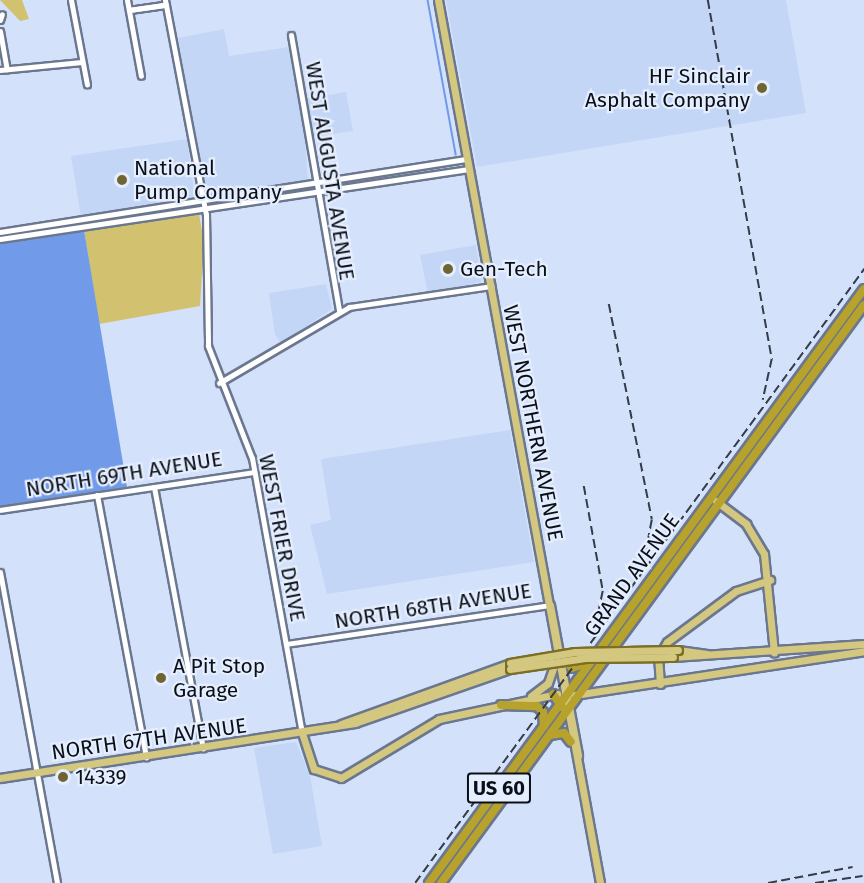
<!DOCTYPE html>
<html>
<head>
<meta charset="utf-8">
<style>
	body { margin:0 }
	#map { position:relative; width:864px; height:883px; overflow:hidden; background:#d3e1fb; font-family:"Fira Sans",sans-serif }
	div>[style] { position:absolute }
	.built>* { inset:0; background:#c4d6f5 }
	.green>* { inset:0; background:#d2c270 }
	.water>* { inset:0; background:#719be8 }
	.stream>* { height:1.5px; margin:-0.75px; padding:0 0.75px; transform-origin:0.75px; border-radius:0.75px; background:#719be8 }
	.roads { filter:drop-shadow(2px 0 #6b778e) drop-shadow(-2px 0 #6b778e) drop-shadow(0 2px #6b778e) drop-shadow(0 -2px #6b778e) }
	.minor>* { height:5px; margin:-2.5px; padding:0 2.5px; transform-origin:2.5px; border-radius:2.5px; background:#fff }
	.major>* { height:7px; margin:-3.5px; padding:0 3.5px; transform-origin:3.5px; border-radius:3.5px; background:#d4c780 }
	.highway>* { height:8px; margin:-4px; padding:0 4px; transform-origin:4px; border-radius:4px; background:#b7a22c }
	.rail>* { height:1.5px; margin-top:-0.75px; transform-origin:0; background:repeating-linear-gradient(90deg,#353c47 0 9px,transparent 0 13.5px) }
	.bridges { filter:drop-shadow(2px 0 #7b6f25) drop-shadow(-2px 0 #7b6f25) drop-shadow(0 2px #7b6f25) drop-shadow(0 -2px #7b6f25) }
	.major-bridge>* { height:7px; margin:-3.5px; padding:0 3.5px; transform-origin:3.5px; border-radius:3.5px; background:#d4c780 }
	.dots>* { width:16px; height:16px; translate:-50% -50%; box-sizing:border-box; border:3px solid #e5eefe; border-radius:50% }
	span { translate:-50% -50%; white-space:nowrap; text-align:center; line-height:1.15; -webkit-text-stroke:4.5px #e5eefe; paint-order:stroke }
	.shield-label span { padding:2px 4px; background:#e5eefe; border:2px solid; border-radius:4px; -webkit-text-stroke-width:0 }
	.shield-label { font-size:20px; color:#0b1018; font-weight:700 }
	.poi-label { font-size:21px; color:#0b1018 }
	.right { translate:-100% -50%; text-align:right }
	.left { translate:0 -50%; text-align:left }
	.street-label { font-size:21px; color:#0b1018 }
</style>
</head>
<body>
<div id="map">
	<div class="built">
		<div style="clip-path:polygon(446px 0,786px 0,806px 113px,477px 167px)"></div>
		<div style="clip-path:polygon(224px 29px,229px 56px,289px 47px,298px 100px,346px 92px,353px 131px,305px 138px,308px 182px,207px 194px,178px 38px)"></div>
		<div style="clip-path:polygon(187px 139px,195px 199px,81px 217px,71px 156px)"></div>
		<div style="clip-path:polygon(476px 245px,481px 282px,428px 294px,420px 255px)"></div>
		<div style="clip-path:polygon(326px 284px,332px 309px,281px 343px,275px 335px,269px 293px)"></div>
		<div style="clip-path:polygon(510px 430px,534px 562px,327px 594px,310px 525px,331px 520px,321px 459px)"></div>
		<div style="clip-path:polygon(296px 742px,310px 776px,322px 846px,273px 854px,254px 748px)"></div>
	</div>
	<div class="green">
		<div style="clip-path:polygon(0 0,22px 0,29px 19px,20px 21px)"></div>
		<div style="clip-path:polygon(199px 214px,204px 242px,200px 306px,99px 324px,84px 230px)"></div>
	</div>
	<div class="water">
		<div style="clip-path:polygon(84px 230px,127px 487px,0 507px,0 243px)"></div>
	</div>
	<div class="stream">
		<div style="left:428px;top:0;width:157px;rotate:79.7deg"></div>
		<div style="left:182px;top:104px;width:33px;rotate:79deg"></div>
	</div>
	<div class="roads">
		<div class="minor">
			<div style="left:71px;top:0;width:86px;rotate:79.3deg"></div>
			<div style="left:127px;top:0;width:77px;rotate:79.6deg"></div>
			<div style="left:165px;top:0;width:218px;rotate:79.2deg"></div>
			<div style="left:206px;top:214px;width:132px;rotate:89.1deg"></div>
			<div style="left:208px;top:346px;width:120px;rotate:68.6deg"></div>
			<div style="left:252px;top:458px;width:280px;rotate:79.7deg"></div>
			<div style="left:129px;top:10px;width:37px;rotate:-8deg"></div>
			<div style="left:129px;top:10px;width:37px;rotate:-8deg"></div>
			<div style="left:0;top:20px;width:6px;rotate:-72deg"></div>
			<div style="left:0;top:31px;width:39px;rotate:80deg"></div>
			<div style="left:291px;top:35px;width:280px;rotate:80.1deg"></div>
			<div style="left:0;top:70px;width:82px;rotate:-5.6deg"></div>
			<div style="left:0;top:232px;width:473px;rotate:-8.9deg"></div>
			<div style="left:0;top:239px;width:474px;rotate:-8.5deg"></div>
			<div style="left:219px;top:383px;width:151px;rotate:-30.3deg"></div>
			<div style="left:349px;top:307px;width:144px;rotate:-8.4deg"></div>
			<div style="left:154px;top:487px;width:266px;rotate:79.4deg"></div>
			<div style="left:97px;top:495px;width:267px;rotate:79.4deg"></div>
			<div style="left:0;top:510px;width:257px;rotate:-8.5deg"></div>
			<div style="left:0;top:572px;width:316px;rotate:79.6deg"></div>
			<div style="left:286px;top:644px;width:267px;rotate:-8.4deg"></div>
		</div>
		<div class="major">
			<div style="left:438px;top:0;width:898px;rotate:79.6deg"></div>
			<div style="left:716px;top:501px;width:38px;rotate:37deg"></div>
			<div style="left:746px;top:524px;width:35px;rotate:59deg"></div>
			<div style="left:764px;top:554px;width:99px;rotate:84.2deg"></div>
			<div style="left:550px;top:605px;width:153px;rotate:79.4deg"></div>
			<div style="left:678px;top:650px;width:29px;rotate:8deg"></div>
			<div style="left:673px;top:657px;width:191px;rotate:-3.9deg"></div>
			<div style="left:660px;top:684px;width:27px;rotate:-94deg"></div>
			<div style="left:658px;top:657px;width:17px;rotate:-59deg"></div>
			<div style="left:667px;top:642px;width:86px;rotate:-36.5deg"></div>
			<div style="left:736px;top:591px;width:36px;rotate:-18deg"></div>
			<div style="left:574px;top:695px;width:293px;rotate:-8.6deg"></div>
			<div style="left:531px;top:696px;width:21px;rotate:-37deg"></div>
			<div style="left:548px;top:683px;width:21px;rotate:-71deg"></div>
			<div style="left:341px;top:724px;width:180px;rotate:-19.8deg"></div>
			<div style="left:302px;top:733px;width:38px;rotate:72deg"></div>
			<div style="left:314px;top:769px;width:28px;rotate:18deg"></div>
			<div style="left:341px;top:778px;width:114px;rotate:-31deg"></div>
			<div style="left:439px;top:719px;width:121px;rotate:-12deg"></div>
			<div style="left:0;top:778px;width:359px;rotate:-8.8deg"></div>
			<div style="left:355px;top:723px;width:164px;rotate:-19.2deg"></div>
		</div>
		<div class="highway">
			<div style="left:563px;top:658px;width:13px;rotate:48deg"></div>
			<div style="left:572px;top:668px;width:18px;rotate:-19deg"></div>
			<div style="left:553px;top:694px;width:16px;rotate:55deg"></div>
			<div style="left:501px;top:705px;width:36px;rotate:2deg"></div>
			<div style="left:537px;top:706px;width:8px;rotate:45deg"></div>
			<div style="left:543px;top:712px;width:14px;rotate:86deg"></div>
			<div style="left:550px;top:735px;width:14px;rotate:-8deg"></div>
			<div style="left:564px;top:733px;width:11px;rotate:52deg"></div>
			<div style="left:429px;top:883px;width:736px;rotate:-53.78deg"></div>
			<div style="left:441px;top:883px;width:716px;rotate:-53.8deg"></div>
		</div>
	</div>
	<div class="rail">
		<div style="left:708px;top:0;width:365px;rotate:79.9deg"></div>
		<div style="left:772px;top:359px;width:42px;rotate:102.4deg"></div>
		<div style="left:609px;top:304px;width:220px;rotate:78.7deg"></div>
		<div style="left:652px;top:520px;width:43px;rotate:100.8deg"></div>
		<div style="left:584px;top:486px;width:107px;rotate:79.7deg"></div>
		<div style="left:603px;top:591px;width:39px;rotate:102deg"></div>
		<div style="left:415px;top:883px;width:761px;rotate:-53.82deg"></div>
		<div style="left:768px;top:883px;width:86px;rotate:-10.7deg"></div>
		<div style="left:815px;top:883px;width:48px;rotate:-8.5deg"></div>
	</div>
	<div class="bridges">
		<div class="major-bridge">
			<div style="left:510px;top:663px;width:66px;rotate:-9.6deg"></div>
			<div style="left:575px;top:652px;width:103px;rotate:-1.1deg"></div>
			<div style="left:510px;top:669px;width:76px;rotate:-8.3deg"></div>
			<div style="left:585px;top:658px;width:88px;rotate:-0.7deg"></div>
		</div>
	</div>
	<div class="dots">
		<div style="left:762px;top:88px;background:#6f6532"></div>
		<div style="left:122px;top:180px;background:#6f6532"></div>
		<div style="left:448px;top:269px;background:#6f6532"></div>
		<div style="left:161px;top:678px;background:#6f6532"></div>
		<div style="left:63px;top:777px;background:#6f6532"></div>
	</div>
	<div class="shield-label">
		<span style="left:499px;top:788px">US 60</span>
	</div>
	<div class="poi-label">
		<span class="right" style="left:750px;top:88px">HF Sinclair<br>Asphalt Company</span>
		<span class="left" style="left:134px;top:180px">National<br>Pump Company</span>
		<span class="left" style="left:460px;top:269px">Gen-Tech</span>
		<span class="left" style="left:173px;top:678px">A Pit Stop<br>Garage</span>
		<span class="left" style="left:75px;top:777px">14339</span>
	</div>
	<div class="street-label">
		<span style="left:330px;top:171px;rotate:81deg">WEST AUGUSTA AVENUE</span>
		<span style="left:533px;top:423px;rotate:79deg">WEST NORTHERN AVENUE</span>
		<span style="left:124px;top:474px;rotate:-9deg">NORTH 69TH AVENUE</span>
		<span style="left:282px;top:538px;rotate:79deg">WEST FRIER DRIVE</span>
		<span style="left:632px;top:575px;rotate:-54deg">GRAND AVENUE</span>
		<span style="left:433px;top:606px;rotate:-9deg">NORTH 68TH AVENUE</span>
		<span style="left:149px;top:739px;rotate:-8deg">NORTH 67TH AVENUE</span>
	</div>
</div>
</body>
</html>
